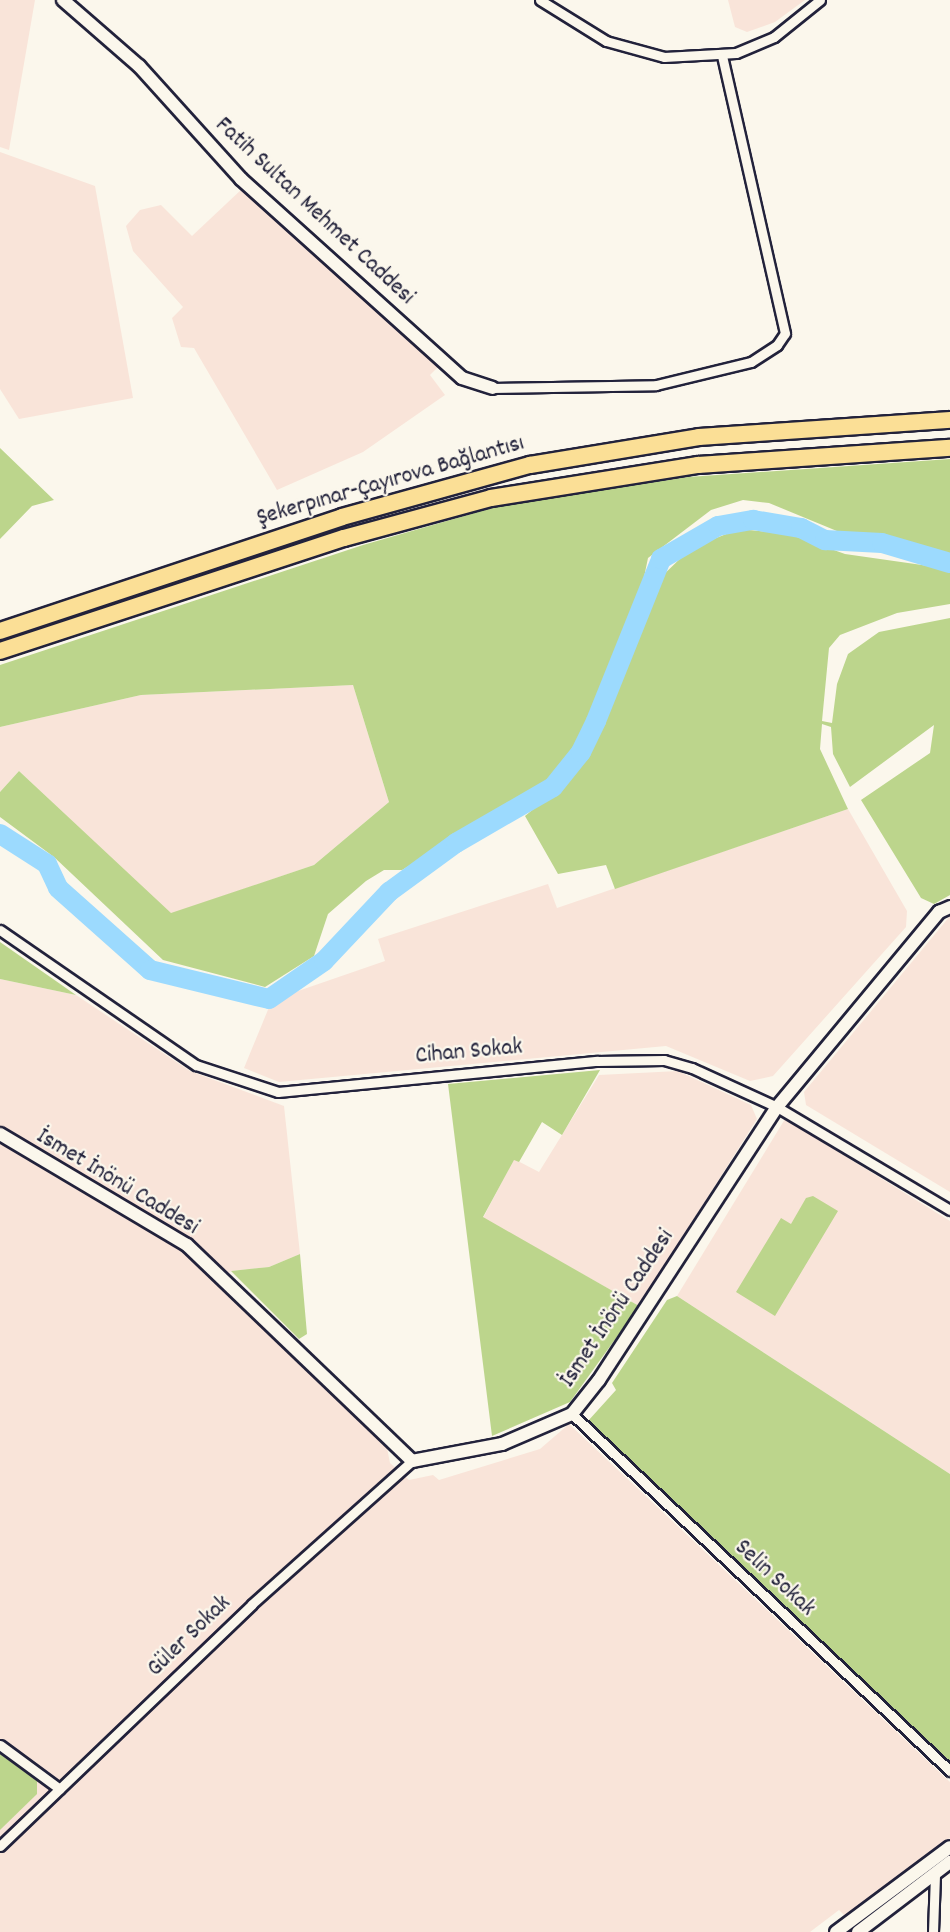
<!DOCTYPE html>
<html>
<head>
<meta charset="utf-8">
<style>
	body { margin:0 }
	#map { position:relative; width:950px; height:1932px; overflow:hidden; background:#fbf7ec; font-family:Dekko,sans-serif }
	div>[style] { position:absolute }
	.built>* { inset:0; background:#f9e4d9 }
	.green>* { inset:0; background:#bcd58c }
	.river>* { height:20px; margin:-10px; padding:0 10px; transform-origin:10px; border-radius:10px; background:#9cdafe }
	.roads { filter:drop-shadow(2px 0 #22223b) drop-shadow(-2px 0 #22223b) drop-shadow(0 2px #22223b) drop-shadow(0 -2px #22223b) }
	.minor>* { height:9px; margin:-4.5px; padding:0 4.5px; transform-origin:4.5px; border-radius:4.5px; background:#fbf7ec }
	.tertiary>* { height:12px; margin:-6px; padding:0 6px; transform-origin:6px; border-radius:6px; background:#fbf7ec }
	.motorway>* { height:16px; margin:-8px; padding:0 8px; transform-origin:8px; border-radius:8px; background:#fbdf96 }
	span { translate:-50% -50%; white-space:nowrap; text-align:center; line-height:1.15; -webkit-text-stroke:4.5px #fbf7ec; paint-order:stroke }
	.street-label { font-size:24px; color:#22223b }
</style>
</head>
<body>
<div id="map">
	<div class="built">
		<div style="clip-path:polygon(0 0,35px 0,9px 150px,0 147px)"></div>
		<div style="clip-path:polygon(728px 0,805px 0,775px 22px,747px 32px,735px 27px)"></div>
		<div style="clip-path:polygon(0 152px,95px 186px,133px 398px,19px 419px,0 389px)"></div>
		<div style="clip-path:polygon(243px 188px,438px 367px,430px 375px,445px 395px,363px 452px,277px 490px,194px 348px,181px 347px,172px 318px,183px 307px,133px 251px,126px 226px,140px 210px,161px 205px,192px 236px)"></div>
		<div style="clip-path:polygon(353px 685px,389px 802px,314px 865px,171px 914px,19px 771px,0 792px,0 727px,141px 695px)"></div>
		<div style="clip-path:polygon(848px 809px,907px 911px,906px 927px,773px 1076px,750px 1081px,666px 1046px,279px 1082px,244px 1068px,272px 1000px,385px 961px,378px 939px,548px 884px,557px 908px)"></div>
		<div style="clip-path:polygon(950px 916px,950px 1192px,806px 1105px,804px 1092px)"></div>
		<div style="clip-path:polygon(0 979px,76px 995px,190px 1071px,284px 1106px,300px 1254px,269px 1267px,231px 1271px,217px 1284px,387px 1448px,390px 1463px,409px 1480px,433px 1475px,439px 1480px,540px 1449px,569px 1424px,950px 1782px,950px 1838px,847px 1918px,839px 1910px,810px 1932px,0 1932px)"></div>
		<div style="clip-path:polygon(678px 1071px,751px 1105px,757px 1119px,639px 1306px,483px 1218px,514px 1159px,539px 1172px,599px 1075px)"></div>
		<div style="clip-path:polygon(785px 1119px,950px 1221px,950px 1474px,677px 1296px)"></div>
	</div>
	<div class="green">
		<div style="clip-path:polygon(0 448px,54px 500px,32px 506px,0 539px)"></div>
		<div style="clip-path:polygon(950px 459px,950px 554px,849px 536px,769px 503px,743px 500px,711px 510px,648px 558px,641px 592px,595px 714px,578px 748px,547px 785px,402px 870px,384px 870px,366px 881px,328px 914px,314px 956px,265px 987px,163px 960px,54px 857px,0 817px,0 792px,19px 771px,171px 913px,314px 865px,389px 802px,353px 685px,141px 695px,0 727px,0 665px,363px 545px,499px 506px,688px 477px)"></div>
		<div style="clip-path:polygon(739px 529px,789px 534px,845px 554px,950px 569px,950px 604px,897px 613px,840px 635px,829px 648px,822px 721px,832px 723px,837px 684px,848px 654px,879px 632px,950px 618px,950px 895px,934px 904px,921px 898px,861px 800px,930px 753px,934px 725px,850px 787px,833px 754px,831px 727px,822px 724px,820px 749px,848px 809px,615px 889px,606px 865px,558px 874px,525px 816px,564px 784px,604px 721px,617px 669px,653px 585px,691px 548px)"></div>
		<div style="clip-path:polygon(0 942px,76px 995px,0 979px)"></div>
		<div style="clip-path:polygon(600px 1070px,562px 1135px,542px 1122px,519px 1162px,514px 1160px,483px 1217px,639px 1306px,570px 1402px,492px 1436px,448px 1084px)"></div>
		<div style="clip-path:polygon(813px 1196px,838px 1211px,775px 1316px,736px 1292px,781px 1218px,791px 1224px,806px 1198px)"></div>
		<div style="clip-path:polygon(300px 1254px,307px 1334px,299px 1339px,231px 1271px,269px 1267px)"></div>
		<div style="clip-path:polygon(677px 1296px,950px 1474px,950px 1762px,588px 1421px,616px 1390px,612px 1383px,667px 1300px)"></div>
		<div style="clip-path:polygon(0 1754px,37px 1781px,37px 1794px,0 1830px)"></div>
	</div>
	<div class="river">
		<div style="left:0;top:834px;width:56px;rotate:32.6deg"></div>
		<div style="left:47px;top:864px;width:26px;rotate:65deg"></div>
		<div style="left:58px;top:888px;width:123px;rotate:41.7deg"></div>
		<div style="left:150px;top:970px;width:122px;rotate:13.7deg"></div>
		<div style="left:269px;top:999px;width:67px;rotate:-34.6deg"></div>
		<div style="left:324px;top:961px;width:95px;rotate:-46.7deg"></div>
		<div style="left:389px;top:892px;width:83px;rotate:-36.2deg"></div>
		<div style="left:456px;top:843px;width:112px;rotate:-30deg"></div>
		<div style="left:553px;top:787px;width:45px;rotate:-51.3deg"></div>
		<div style="left:581px;top:752px;width:34px;rotate:-64deg"></div>
		<div style="left:596px;top:721px;width:175px;rotate:-68.1deg"></div>
		<div style="left:661px;top:559px;width:66px;rotate:-30.1deg"></div>
		<div style="left:718px;top:526px;width:36px;rotate:-10deg"></div>
		<div style="left:753px;top:520px;width:49px;rotate:9.5deg"></div>
		<div style="left:801px;top:528px;width:27px;rotate:27deg"></div>
		<div style="left:825px;top:540px;width:57px;rotate:3deg"></div>
		<div style="left:882px;top:543px;width:71px;rotate:16.4deg"></div>
	</div>
	<div class="roads">
		<div class="minor">
			<div style="left:540px;top:0;width:78px;rotate:31.8deg"></div>
			<div style="left:606px;top:41px;width:60px;rotate:15.4deg"></div>
			<div style="left:664px;top:57px;width:72px;rotate:-3.2deg"></div>
			<div style="left:736px;top:53px;width:41px;rotate:-22.8deg"></div>
			<div style="left:774px;top:37px;width:59px;rotate:-38.8deg"></div>
			<div style="left:492px;top:388px;width:164px;rotate:-1deg"></div>
			<div style="left:656px;top:385px;width:98px;rotate:-13.6deg"></div>
			<div style="left:751px;top:362px;width:31px;rotate:-33deg"></div>
			<div style="left:777px;top:345px;width:14px;rotate:-56deg"></div>
			<div style="left:785px;top:333px;width:285px;rotate:-102.8deg"></div>
			<div style="left:0;top:930px;width:238px;rotate:34.6deg"></div>
			<div style="left:196px;top:1065px;width:86px;rotate:18.2deg"></div>
			<div style="left:278px;top:1092px;width:321px;rotate:-5.6deg"></div>
			<div style="left:597px;top:1061px;width:67px;rotate:-0.9deg"></div>
			<div style="left:664px;top:1060px;width:29px;rotate:16deg"></div>
			<div style="left:692px;top:1068px;width:94px;rotate:24.6deg"></div>
			<div style="left:777px;top:1107px;width:201px;rotate:30.8deg"></div>
			<div style="left:572px;top:1414px;width:520px;rotate:43.36deg"></div>
			<div style="left:0;top:1745px;width:74px;rotate:36.3deg"></div>
			<div style="left:0;top:1846px;width:349px;rotate:-43.8deg"></div>
			<div style="left:252px;top:1604px;width:215px;rotate:-41.8deg"></div>
			<div style="left:933px;top:1932px;width:58px;rotate:-88deg"></div>
		</div>
		<div class="tertiary">
			<div style="left:63px;top:0;width:101px;rotate:41deg"></div>
			<div style="left:139px;top:66px;width:152px;rotate:47.9deg"></div>
			<div style="left:241px;top:179px;width:297px;rotate:42deg"></div>
			<div style="left:462px;top:378px;width:32px;rotate:18deg"></div>
			<div style="left:0;top:1134px;width:217px;rotate:30.7deg"></div>
			<div style="left:187px;top:1245px;width:312px;rotate:43.8deg"></div>
			<div style="left:412px;top:1461px;width:92px;rotate:-10.7deg"></div>
			<div style="left:502px;top:1444px;width:76px;rotate:-23.2deg"></div>
			<div style="left:572px;top:1414px;width:43px;rotate:-51.5deg"></div>
			<div style="left:599px;top:1380px;width:326px;rotate:-56.9deg"></div>
			<div style="left:777px;top:1107px;width:254px;rotate:-50.3deg"></div>
			<div style="left:939px;top:912px;width:12px;rotate:-24deg"></div>
			<div style="left:836px;top:1932px;width:142px;rotate:-36.7deg"></div>
			<div style="left:858px;top:1932px;width:116px;rotate:-37.3deg"></div>
		</div>
		<div class="motorway">
			<div style="left:0;top:631px;width:360px;rotate:-18.4deg"></div>
			<div style="left:342px;top:517px;width:195px;rotate:-15.5deg"></div>
			<div style="left:530px;top:465px;width:171px;rotate:-9.4deg"></div>
			<div style="left:699px;top:437px;width:252px;rotate:-3.9deg"></div>
			<div style="left:0;top:651px;width:362px;rotate:-18.2deg"></div>
			<div style="left:344px;top:538px;width:152px;rotate:-15.2deg"></div>
			<div style="left:491px;top:498px;width:210px;rotate:-9.1deg"></div>
			<div style="left:698px;top:465px;width:253px;rotate:-3.9deg"></div>
		</div>
	</div>
	<div class="street-label">
		<span style="left:314px;top:212px;rotate:43deg">Fatih Sultan Mehmet Caddesi</span>
		<span style="left:391px;top:482px;rotate:-16deg">Şekerpınar-Çayırova Bağlantısı</span>
		<span style="left:469px;top:1053px;rotate:-5deg">Cihan Sokak</span>
		<span style="left:117px;top:1183px;rotate:31deg">İsmet İnönü Caddesi</span>
		<span style="left:618px;top:1309px;rotate:-56deg">İsmet İnönü Caddesi</span>
		<span style="left:774px;top:1579px;rotate:43deg">Selin Sokak</span>
		<span style="left:190px;top:1637px;rotate:-44deg">Güler Sokak</span>
	</div>
</div>
</body>
</html>
